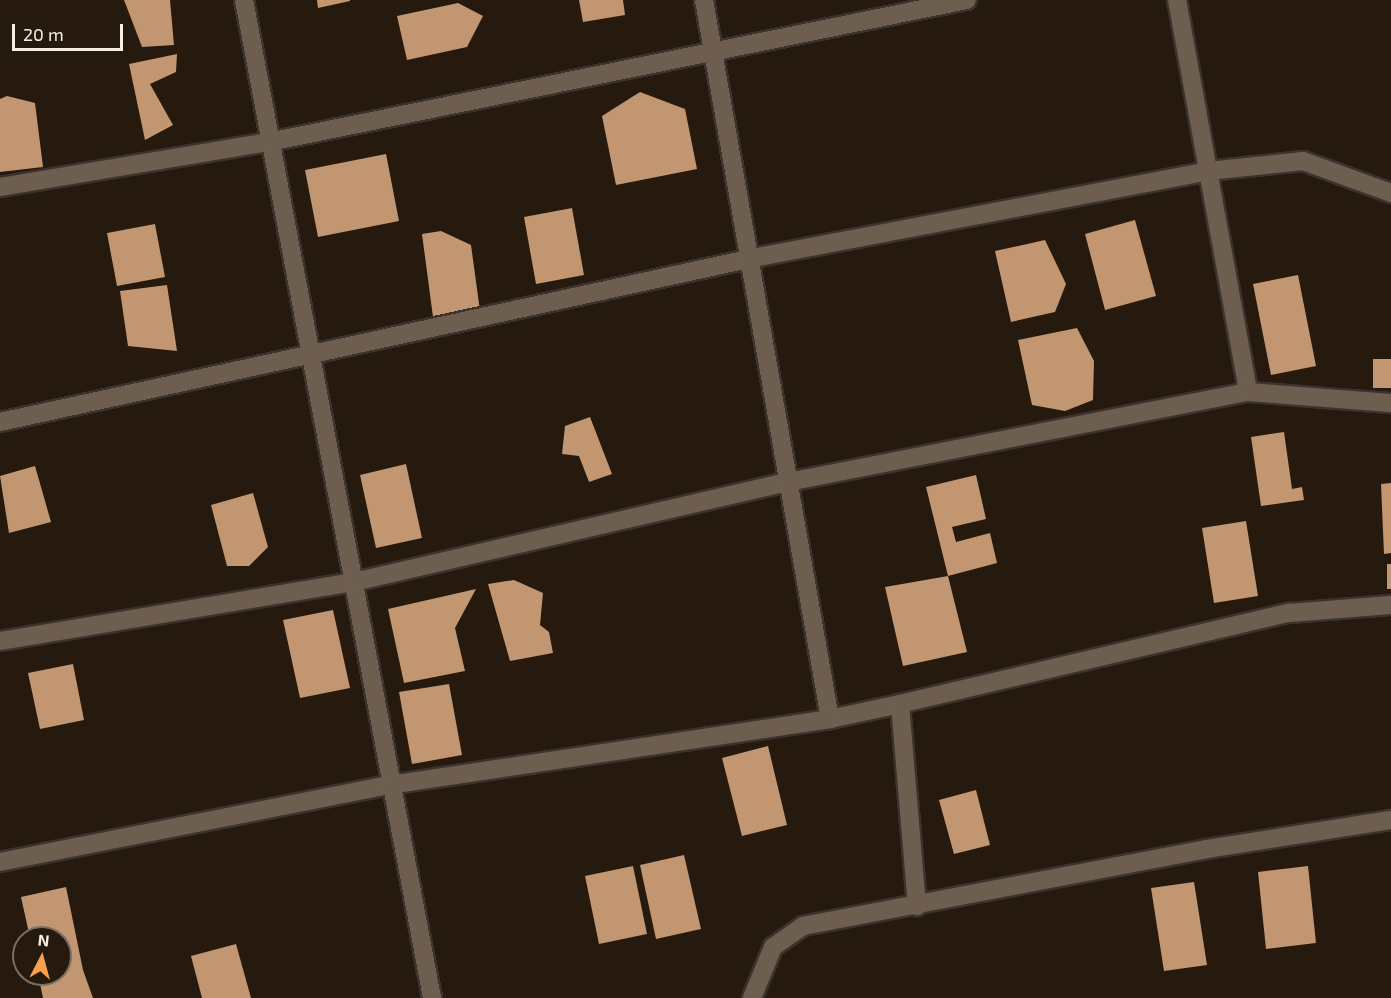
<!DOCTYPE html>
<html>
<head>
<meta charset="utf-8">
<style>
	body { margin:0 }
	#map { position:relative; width:1391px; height:998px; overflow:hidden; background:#26190d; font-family:"Exo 2",sans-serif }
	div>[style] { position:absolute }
	.building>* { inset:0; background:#c29671 }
	.roads { filter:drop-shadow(2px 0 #3d332e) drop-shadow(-2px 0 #3d332e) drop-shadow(0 2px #3d332e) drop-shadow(0 -2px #3d332e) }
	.street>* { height:18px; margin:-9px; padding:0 9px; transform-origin:9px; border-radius:9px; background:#6e5e50 }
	span { translate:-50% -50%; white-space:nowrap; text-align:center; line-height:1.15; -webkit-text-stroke:6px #26190d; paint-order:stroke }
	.north { position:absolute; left:12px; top:926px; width:60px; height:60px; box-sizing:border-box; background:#26190d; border:2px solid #7a6e63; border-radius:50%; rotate:6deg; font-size:16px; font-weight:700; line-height:24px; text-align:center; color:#f7ede5 }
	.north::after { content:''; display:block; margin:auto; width:21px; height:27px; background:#f8a04b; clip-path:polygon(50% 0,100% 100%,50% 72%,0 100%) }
	.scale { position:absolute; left:12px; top:24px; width:111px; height:27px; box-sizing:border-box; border:3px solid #f7ede5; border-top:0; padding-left:8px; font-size:18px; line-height:21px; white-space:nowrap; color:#f7ede5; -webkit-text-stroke:4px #26190d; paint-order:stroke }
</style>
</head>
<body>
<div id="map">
	<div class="building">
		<div style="clip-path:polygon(124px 0,170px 0,174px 45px,142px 47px)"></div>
		<div style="clip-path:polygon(317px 0,350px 0,350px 1px,318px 8px)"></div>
		<div style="clip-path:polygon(579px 0,623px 0,625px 15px,583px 22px)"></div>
		<div style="clip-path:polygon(458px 3px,483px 16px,467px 47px,407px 60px,397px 16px)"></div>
		<div style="clip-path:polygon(177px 54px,176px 72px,150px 84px,173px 125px,145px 140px,129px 64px)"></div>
		<div style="clip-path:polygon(640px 92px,685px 109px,697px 169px,616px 185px,602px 116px)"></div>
		<div style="clip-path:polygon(7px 96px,35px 103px,43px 167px,0 172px,0 99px)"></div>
		<div style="clip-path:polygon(386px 154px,399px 221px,318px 237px,305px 170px)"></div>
		<div style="clip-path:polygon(572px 208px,584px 275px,536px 284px,524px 217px)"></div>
		<div style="clip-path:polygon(1135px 220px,1156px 296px,1105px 310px,1085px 234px)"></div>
		<div style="clip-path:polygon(155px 224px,165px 277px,117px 286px,107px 233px)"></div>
		<div style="clip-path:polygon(441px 231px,471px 245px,480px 311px,433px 317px,422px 234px)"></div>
		<div style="clip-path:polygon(1045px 240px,1066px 284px,1055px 312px,1011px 322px,995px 251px)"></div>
		<div style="clip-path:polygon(1298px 275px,1316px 366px,1271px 375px,1253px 284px)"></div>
		<div style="clip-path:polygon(167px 285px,177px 351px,128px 346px,120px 291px)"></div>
		<div style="clip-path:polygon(1077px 328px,1094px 361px,1093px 400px,1065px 411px,1032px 405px,1018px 340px)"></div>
		<div style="clip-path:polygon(1373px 359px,1391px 359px,1391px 388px,1373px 388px)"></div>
		<div style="clip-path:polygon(590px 417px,612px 474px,589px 482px,579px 456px,562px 454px,565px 426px)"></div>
		<div style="clip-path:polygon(1284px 432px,1292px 489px,1302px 487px,1304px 500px,1261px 506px,1251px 437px)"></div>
		<div style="clip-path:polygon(406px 464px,422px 538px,376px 548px,360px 475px)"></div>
		<div style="clip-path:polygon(35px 466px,51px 522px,9px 533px,0 476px)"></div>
		<div style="clip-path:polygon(976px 475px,986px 519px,952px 527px,956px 542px,990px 533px,997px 563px,948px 576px,926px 487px)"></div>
		<div style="clip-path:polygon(1391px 483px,1391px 553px,1384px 554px,1381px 484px)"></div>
		<div style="clip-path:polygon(253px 493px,268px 547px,249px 566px,227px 566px,211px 505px)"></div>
		<div style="clip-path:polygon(1246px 521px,1258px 596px,1214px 603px,1202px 528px)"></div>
		<div style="clip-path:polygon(1387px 564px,1391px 564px,1391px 589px,1387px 589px)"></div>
		<div style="clip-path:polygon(948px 576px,967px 652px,903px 666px,885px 587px)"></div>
		<div style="clip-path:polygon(514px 580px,543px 593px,540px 625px,549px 632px,553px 653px,510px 661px,488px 584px)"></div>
		<div style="clip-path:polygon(476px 589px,455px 628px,465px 671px,404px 683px,388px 609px)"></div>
		<div style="clip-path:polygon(333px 610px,350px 688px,300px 698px,283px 620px)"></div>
		<div style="clip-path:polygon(73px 664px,84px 720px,40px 729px,28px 673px)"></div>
		<div style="clip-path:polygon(449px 684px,462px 755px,412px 764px,399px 692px)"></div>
		<div style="clip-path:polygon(768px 746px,787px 825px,742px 836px,722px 758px)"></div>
		<div style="clip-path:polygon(976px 790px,990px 845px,954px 854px,939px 800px)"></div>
		<div style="clip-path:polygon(684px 855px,701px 929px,656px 939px,640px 865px)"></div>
		<div style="clip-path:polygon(633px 866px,647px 934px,599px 944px,585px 876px)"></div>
		<div style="clip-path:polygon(1308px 866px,1316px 943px,1266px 949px,1258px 872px)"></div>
		<div style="clip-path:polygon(1194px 882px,1207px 965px,1164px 971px,1151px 888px)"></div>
		<div style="clip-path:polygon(66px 887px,83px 970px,93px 998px,43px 998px,38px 974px,60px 974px,60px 938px,30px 938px,21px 897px)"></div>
		<div style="clip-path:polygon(236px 944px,251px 998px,202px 998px,191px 956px)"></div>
	</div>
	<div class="roads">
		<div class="street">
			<div style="left:244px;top:0;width:1016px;rotate:79.33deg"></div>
			<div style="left:704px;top:0;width:730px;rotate:80.06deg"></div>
			<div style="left:830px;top:719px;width:72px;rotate:-12.1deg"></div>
			<div style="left:900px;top:704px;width:203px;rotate:85.2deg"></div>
			<div style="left:1177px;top:0;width:398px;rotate:79.7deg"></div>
			<div style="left:0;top:187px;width:273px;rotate:-9.5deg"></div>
			<div style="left:269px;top:142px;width:712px;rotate:-11.5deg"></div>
			<div style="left:0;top:422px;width:766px;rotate:-12.29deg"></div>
			<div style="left:748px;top:259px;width:468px;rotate:-10.8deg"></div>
			<div style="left:1208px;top:171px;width:96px;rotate:-6deg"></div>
			<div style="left:1303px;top:161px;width:94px;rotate:20deg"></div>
			<div style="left:0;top:641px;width:359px;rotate:-9.5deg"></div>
			<div style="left:354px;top:582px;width:445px;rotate:-13deg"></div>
			<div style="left:788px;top:482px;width:469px;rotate:-11.1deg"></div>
			<div style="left:1248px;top:392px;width:143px;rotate:4.4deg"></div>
			<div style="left:900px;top:704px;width:400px;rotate:-13.2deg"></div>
			<div style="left:1289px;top:613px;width:102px;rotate:-4.5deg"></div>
			<div style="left:0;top:862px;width:397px;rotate:-11.2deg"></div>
			<div style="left:389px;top:785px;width:446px;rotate:-8.5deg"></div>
			<div style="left:752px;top:998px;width:55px;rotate:-67.6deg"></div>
			<div style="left:773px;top:947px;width:37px;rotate:-35deg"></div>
			<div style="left:803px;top:926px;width:411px;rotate:-10.8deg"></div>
			<div style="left:1207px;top:849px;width:186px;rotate:-9deg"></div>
		</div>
	</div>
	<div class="north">N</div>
	<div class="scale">20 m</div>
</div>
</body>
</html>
